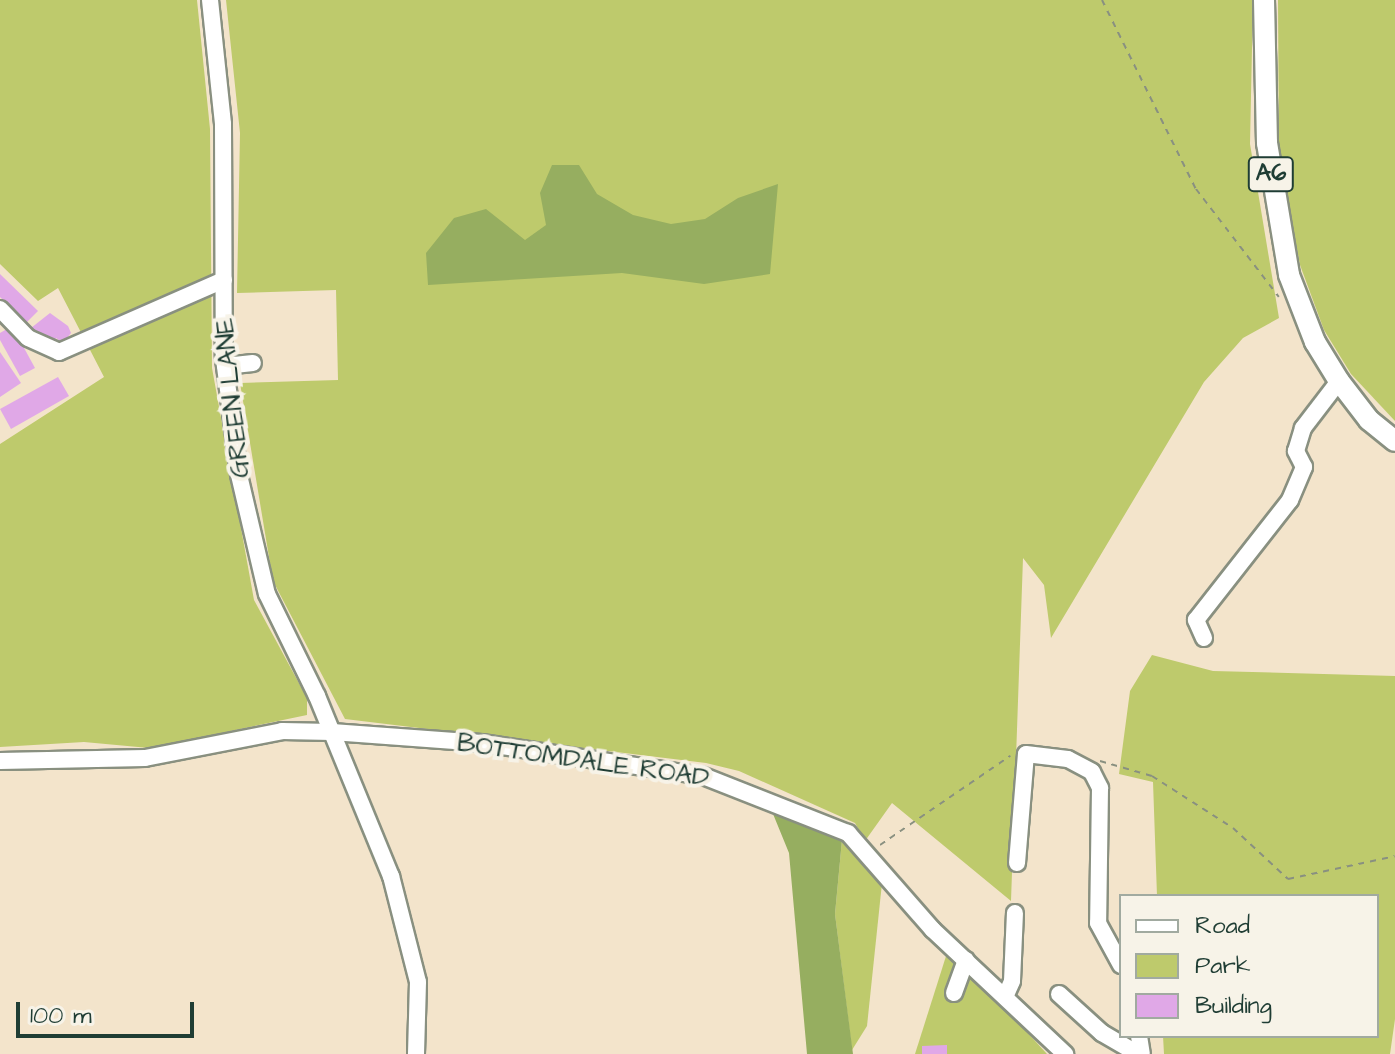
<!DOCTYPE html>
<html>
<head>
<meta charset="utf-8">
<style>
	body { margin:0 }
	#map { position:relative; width:1395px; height:1054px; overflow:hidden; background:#f3e4cb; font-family:"Architects Daughter",sans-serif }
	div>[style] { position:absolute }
	.green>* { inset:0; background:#beca6c }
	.forest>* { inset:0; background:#96ae60 }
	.building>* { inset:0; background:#e0a8e7 }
	.path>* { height:2px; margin-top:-1px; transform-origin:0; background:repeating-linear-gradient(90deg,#899080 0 6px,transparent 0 12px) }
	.roads { filter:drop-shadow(2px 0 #899080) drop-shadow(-2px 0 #899080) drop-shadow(0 2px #899080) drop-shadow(0 -2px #899080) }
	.minor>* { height:16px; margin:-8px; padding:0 8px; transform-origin:8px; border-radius:8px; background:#fff }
	.major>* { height:20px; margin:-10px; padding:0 10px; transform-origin:10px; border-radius:10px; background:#fff }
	span { translate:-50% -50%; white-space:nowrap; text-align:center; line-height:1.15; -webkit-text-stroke:8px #f7f3e8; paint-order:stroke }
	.shield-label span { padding:2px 6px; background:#f7f3e8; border:2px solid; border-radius:6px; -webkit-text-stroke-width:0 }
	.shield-label { font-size:24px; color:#1f3d34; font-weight:700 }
	.street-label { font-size:26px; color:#1f3d34 }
	.legend { position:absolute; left:1119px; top:894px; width:260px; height:144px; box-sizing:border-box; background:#f7f3e8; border:2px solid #a1aaa0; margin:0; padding:10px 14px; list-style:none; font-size:24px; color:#1f3d34 }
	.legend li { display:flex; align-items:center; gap:16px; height:40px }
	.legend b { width:40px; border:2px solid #a1aaa0 }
	.scale { position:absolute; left:16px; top:1002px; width:178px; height:36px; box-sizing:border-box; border:4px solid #1f3d34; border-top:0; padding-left:10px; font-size:24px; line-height:28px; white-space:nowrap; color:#1f3d34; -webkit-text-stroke:6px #f7f3e8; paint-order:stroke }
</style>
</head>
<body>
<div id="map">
	<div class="green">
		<div style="clip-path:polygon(0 0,197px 0,210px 129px,212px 368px,254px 600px,307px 698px,307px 715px,149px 748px,84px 742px,0 747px,0 444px,104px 377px,58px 288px,38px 301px,0 264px)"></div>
		<div style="clip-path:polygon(226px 0,1253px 0,1250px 144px,1279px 318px,1243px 338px,1204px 382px,1051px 638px,1044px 585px,1023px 558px,1011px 901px,892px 803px,865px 841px,855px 823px,739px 771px,706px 763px,345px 719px,273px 581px,240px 383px,338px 380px,336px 290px,237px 293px,240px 133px)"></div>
		<div style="clip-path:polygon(1278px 0,1395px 0,1395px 421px,1351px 374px,1324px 330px,1300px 265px,1279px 154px)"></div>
		<div style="clip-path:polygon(1152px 655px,1213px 671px,1395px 676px,1395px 1019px,1390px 1054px,1164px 1054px,1163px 1036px,1377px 1036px,1377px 896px,1157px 896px,1153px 782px,1119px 774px,1130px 691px)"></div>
		<div style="clip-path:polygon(842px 840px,882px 883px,867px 1026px,852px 1050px,835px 914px)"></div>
		<div style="clip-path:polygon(947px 953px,986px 987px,1047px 1054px,915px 1054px)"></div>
	</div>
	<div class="forest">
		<div style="clip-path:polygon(552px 165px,579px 165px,597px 194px,633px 215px,671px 224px,705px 219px,738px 198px,778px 184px,770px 274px,704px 284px,622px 273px,428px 285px,426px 253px,454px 218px,486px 209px,525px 240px,546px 225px,540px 193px)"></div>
		<div style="clip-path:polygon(771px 809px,842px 840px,835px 914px,853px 1054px,807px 1054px,789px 853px)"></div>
	</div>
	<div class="building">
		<div style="clip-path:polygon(0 274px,38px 311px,26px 323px,0 297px)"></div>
		<div style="clip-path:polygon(50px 313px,68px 326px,71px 333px,63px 343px,56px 338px,52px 344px,31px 328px)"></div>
		<div style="clip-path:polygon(12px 326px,35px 368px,20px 376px,0 340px,0 333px)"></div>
		<div style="clip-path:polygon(0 352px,21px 383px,0 397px)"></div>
		<div style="clip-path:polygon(58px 377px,69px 396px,11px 429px,0 409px)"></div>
		<div style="clip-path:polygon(947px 1045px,947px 1054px,922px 1054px,922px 1046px)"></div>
	</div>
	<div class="path">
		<div style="left:1102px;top:0;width:211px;rotate:63.6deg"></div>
		<div style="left:1196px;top:189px;width:136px;rotate:52.5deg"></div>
		<div style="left:1100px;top:761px;width:54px;rotate:16.1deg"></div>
		<div style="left:1152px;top:776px;width:96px;rotate:32.7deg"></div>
		<div style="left:1233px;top:828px;width:75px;rotate:42.8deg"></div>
		<div style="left:1288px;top:879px;width:109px;rotate:-12.1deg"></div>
		<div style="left:880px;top:845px;width:158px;rotate:-34.4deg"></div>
	</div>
	<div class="roads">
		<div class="minor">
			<div style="left:210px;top:0;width:125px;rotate:84deg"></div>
			<div style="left:223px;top:124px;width:235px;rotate:89.8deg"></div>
			<div style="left:224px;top:359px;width:117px;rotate:82.6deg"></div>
			<div style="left:239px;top:475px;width:122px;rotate:76.8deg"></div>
			<div style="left:267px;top:594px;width:114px;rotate:63.9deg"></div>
			<div style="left:317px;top:696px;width:195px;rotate:67.7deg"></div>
			<div style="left:391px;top:876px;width:109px;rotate:75.7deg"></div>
			<div style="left:418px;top:982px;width:72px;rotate:91.6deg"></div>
			<div style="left:0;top:309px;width:40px;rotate:46deg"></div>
			<div style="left:28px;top:338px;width:34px;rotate:24deg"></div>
			<div style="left:59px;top:352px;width:180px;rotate:-23.6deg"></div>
			<div style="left:225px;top:366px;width:28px;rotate:-6deg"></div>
			<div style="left:1204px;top:638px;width:20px;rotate:-114deg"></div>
			<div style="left:1196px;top:620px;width:152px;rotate:-51.9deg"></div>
			<div style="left:1290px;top:500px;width:36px;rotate:-67deg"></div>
			<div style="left:1304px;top:467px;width:18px;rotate:-117deg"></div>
			<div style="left:1296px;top:451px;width:24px;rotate:-73deg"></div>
			<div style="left:1303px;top:428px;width:59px;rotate:-52.5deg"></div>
			<div style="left:0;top:761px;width:145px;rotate:-1.2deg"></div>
			<div style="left:145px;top:758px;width:140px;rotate:-11.1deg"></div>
			<div style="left:282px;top:731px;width:50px;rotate:1.1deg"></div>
			<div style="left:332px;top:732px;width:150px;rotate:4.2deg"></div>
			<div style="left:482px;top:743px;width:223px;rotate:8.5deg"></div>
			<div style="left:703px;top:776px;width:156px;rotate:21.5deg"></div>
			<div style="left:848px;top:833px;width:128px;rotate:48.8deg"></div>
			<div style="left:932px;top:929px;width:183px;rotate:43.2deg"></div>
			<div style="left:1017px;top:863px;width:109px;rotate:-85.3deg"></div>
			<div style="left:1026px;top:754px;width:42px;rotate:6.8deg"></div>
			<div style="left:1068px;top:759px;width:27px;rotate:28deg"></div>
			<div style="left:1092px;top:772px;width:18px;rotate:63deg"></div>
			<div style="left:1100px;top:788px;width:135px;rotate:90.8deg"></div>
			<div style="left:1098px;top:923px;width:48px;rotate:61.3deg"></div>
			<div style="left:954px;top:993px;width:35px;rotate:-70deg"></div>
			<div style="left:1059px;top:994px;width:58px;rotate:42.2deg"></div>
			<div style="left:1102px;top:1033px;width:42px;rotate:30.3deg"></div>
			<div style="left:1005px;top:997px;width:17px;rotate:-66deg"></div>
			<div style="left:1012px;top:981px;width:68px;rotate:-87.5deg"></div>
			<div style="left:1139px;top:1036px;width:18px;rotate:81deg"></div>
		</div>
		<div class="major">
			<div style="left:1264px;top:0;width:143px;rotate:88.8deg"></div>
			<div style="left:1267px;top:143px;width:134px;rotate:80.5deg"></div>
			<div style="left:1289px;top:275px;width:72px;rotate:68.8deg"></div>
			<div style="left:1315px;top:342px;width:46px;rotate:58.4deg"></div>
			<div style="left:1339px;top:381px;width:49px;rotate:52.4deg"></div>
			<div style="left:1369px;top:420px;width:33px;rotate:39deg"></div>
		</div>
	</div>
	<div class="shield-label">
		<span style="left:1271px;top:174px">A6</span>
	</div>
	<div class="street-label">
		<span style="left:233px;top:398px;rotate:-96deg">GREEN LANE</span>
		<span style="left:583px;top:761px;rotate:8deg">BOTTOMDALE ROAD</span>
	</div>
	<ul class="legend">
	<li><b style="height:10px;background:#fff"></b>Road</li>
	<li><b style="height:22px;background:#beca6c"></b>Park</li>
	<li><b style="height:22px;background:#e0a8e7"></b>Building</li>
	</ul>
	<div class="scale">100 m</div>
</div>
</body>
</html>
